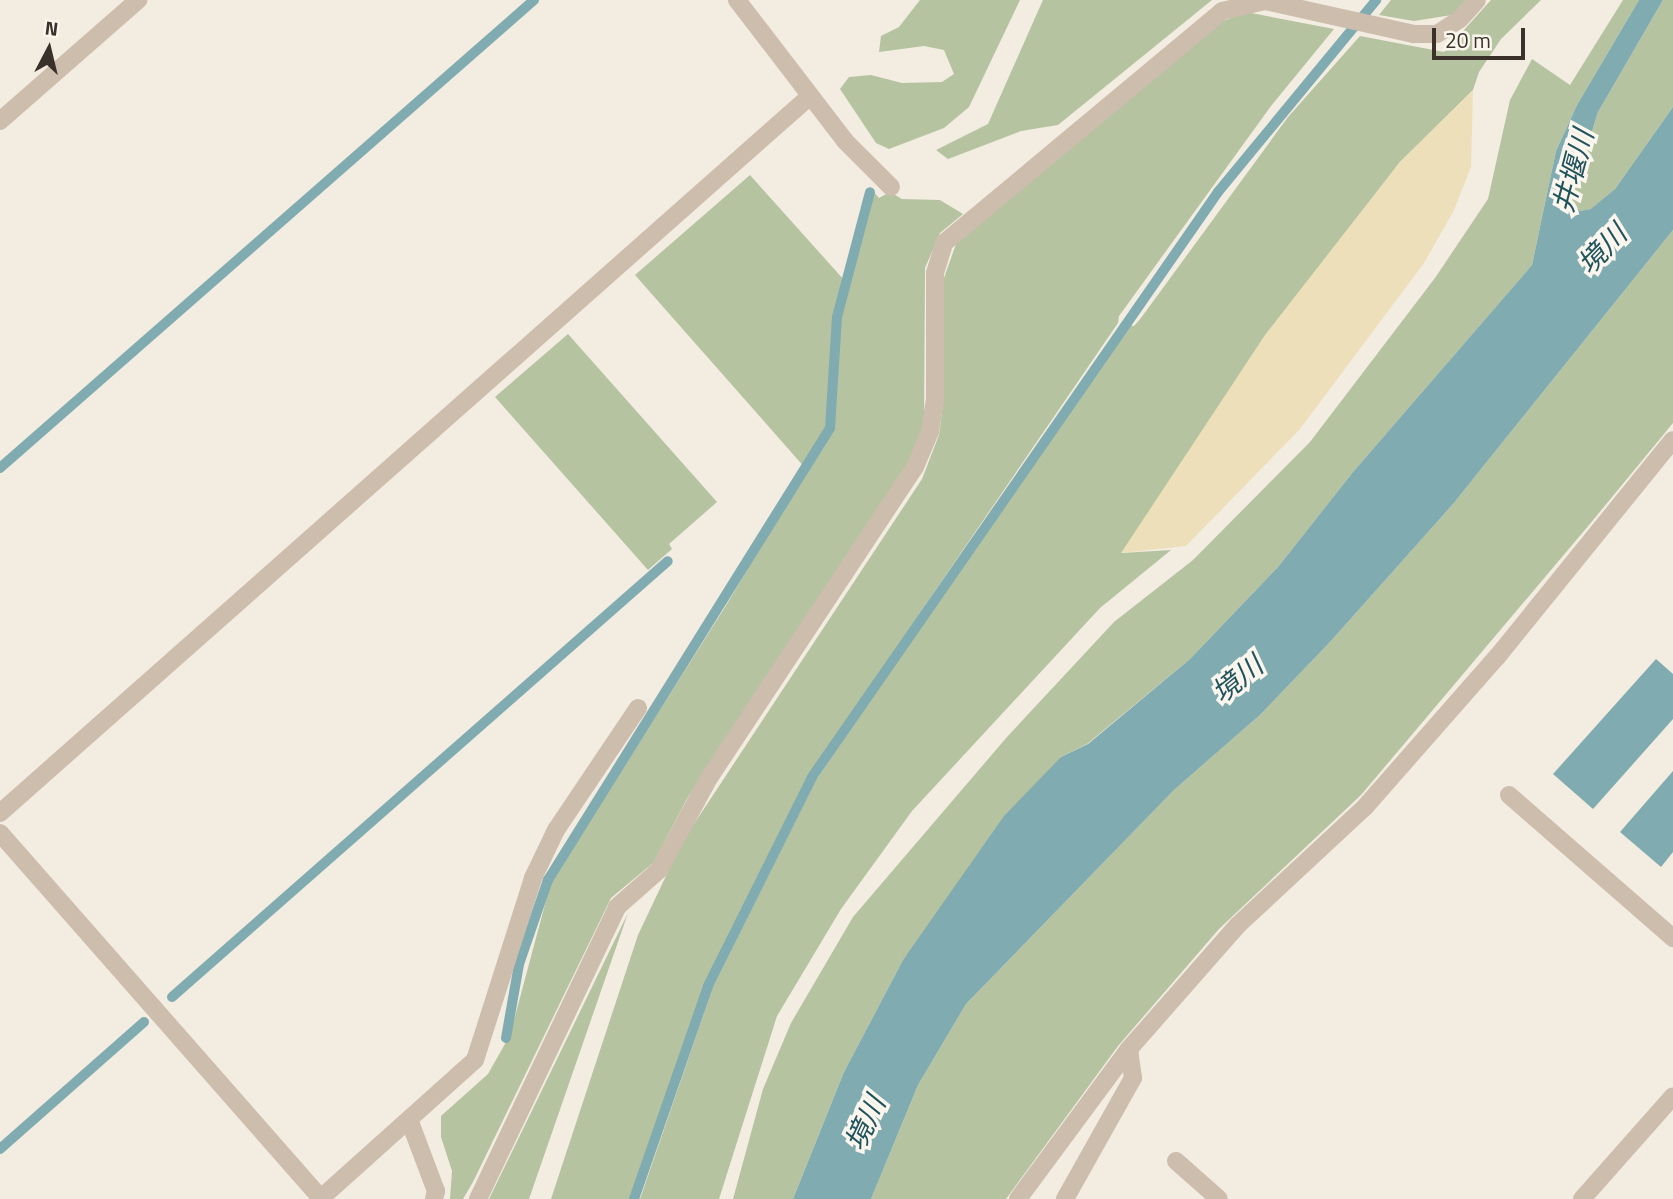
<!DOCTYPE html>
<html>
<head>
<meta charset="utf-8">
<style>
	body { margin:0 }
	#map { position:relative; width:1673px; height:1199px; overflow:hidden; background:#f3ece1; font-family:"Titillium Web","Noto Sans JP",sans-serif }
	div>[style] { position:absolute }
	.green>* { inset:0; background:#b5c3a0 }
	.sand>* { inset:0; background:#eddfb9 }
	.water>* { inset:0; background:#80abb0 }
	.stream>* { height:10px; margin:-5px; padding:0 5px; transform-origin:5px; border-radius:5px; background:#80abb0 }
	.minor>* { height:18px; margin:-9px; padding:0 9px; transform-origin:9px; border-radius:9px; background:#ccbdac }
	span { translate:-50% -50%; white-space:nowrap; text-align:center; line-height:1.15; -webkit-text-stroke:7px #faf6ee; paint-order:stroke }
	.water-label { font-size:28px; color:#20535c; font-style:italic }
	.north { position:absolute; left:14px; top:14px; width:70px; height:70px; -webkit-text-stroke:5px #faf6ee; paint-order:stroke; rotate:7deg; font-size:19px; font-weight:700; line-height:28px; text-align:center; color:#3a312b }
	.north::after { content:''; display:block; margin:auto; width:24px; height:32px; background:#3a312b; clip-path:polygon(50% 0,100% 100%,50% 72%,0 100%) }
	.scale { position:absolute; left:1432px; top:28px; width:93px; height:32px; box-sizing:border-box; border:4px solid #3a312b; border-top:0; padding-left:9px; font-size:21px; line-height:24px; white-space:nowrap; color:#3a312b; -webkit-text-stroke:5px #faf6ee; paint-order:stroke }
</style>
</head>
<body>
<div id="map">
	<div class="green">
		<div style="clip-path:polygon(920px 0,1020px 0,969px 107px,944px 128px,889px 149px,876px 143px,840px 89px,849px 77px,871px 75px,902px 83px,942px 82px,954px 74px,944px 50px,924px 46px,879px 52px,881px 36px,899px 27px)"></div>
		<div style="clip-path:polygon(1043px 0,1212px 0,1058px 125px,1021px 131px,948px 159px,936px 150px,988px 124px)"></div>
		<div style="clip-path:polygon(1391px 0,1467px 0,1452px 15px,1414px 21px,1379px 15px)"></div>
		<div style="clip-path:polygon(1491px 0,1541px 0,1501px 39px,1479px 72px,1473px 90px,1399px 163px,1122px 553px,1171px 550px,1100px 608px,912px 811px,841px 909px,777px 1016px,719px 1199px,640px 1199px,713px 987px,816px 780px,1127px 325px,1134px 326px,1141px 318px,1288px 117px,1360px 36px,1444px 52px)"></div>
		<div style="clip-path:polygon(1623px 0,1639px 0,1577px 105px,1556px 151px,1532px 265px,1353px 472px,1278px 567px,1190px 659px,1087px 744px,1061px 757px,903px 960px,844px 1072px,793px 1199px,733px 1199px,763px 1089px,791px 1023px,853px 917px,1007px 737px,1114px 622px,1193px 560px,1310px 442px,1435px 278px,1488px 199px,1510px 100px,1532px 59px,1570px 85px)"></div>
		<div style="clip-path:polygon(1663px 0,1673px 0,1673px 107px,1615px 189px,1592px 209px,1580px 211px,1571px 199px,1598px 112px)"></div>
		<div style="clip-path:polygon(1246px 12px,1334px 29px,1271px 106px,1119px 316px,1118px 323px,812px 771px,705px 986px,632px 1199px,551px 1199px,638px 935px,682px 842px,922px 479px,939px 435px,944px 396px,944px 278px,956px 244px,1221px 22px)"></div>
		<div style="clip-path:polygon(750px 175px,844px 280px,835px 316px,828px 427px,806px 469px,635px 275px)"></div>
		<div style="clip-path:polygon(873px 191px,879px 198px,890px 192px,902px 199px,940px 200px,963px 214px,940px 233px,925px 268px,924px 430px,907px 469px,688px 797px,653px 863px,611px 898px,473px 1182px,463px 1199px,450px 1199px,452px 1171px,441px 1137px,441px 1116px,488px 1074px,510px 1035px,551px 882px,725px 607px,832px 428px,839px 318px)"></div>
		<div style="clip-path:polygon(1673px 230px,1673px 423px,1589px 525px,1361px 795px,1219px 929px,1118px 1046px,1006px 1199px,871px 1199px,918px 1085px,966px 1004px,1174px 790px,1261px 714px,1330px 642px,1453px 504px)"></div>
		<div style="clip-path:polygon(568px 334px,717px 502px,669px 544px,672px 549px,648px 570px,495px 397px)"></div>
		<div style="clip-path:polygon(628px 913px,529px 1199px,489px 1199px)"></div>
	</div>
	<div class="sand">
		<div style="clip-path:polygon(1473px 90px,1471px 167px,1454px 210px,1424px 263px,1300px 429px,1186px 546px,1121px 553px,1265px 335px,1399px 163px)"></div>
	</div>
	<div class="water">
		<div style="clip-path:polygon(1639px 0,1663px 0,1598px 112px,1571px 199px,1580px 211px,1591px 209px,1615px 189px,1673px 107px,1673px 230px,1453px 504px,1330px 642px,1261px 714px,1174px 790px,966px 1004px,918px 1085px,871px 1199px,793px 1199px,844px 1072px,903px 960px,1004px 816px,1061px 757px,1088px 744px,1190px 659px,1278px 567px,1353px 472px,1532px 265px,1556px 151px,1577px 105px)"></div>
		<div style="clip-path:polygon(1656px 659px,1673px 674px,1673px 719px,1593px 809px,1553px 774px)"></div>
		<div style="clip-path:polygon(1673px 771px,1673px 852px,1661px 867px,1620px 832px)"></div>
	</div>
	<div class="stream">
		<div style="left:0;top:468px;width:710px;rotate:-41.23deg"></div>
		<div style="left:172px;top:997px;width:660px;rotate:-41.32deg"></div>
		<div style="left:506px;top:1038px;width:75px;rotate:-80deg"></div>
		<div style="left:519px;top:964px;width:89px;rotate:-71deg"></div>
		<div style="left:548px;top:880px;width:533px;rotate:-58.04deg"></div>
		<div style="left:830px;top:428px;width:111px;rotate:-86.4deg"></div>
		<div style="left:837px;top:317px;width:129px;rotate:-75.2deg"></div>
		<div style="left:0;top:1149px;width:192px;rotate:-41.4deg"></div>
		<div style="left:634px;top:1199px;width:225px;rotate:-70.8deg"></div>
		<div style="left:708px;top:986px;width:233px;rotate:-63.5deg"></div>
		<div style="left:812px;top:777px;width:712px;rotate:-55.24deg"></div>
		<div style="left:1218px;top:192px;width:249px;rotate:-50.5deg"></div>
	</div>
	<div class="minor">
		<div style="left:737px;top:0;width:178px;rotate:52.5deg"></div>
		<div style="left:845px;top:141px;width:65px;rotate:45deg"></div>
		<div style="left:0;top:121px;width:184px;rotate:-41.2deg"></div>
		<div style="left:1509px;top:795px;width:218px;rotate:41.1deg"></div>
		<div style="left:0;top:813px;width:1082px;rotate:-41.51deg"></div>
		<div style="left:0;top:833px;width:486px;rotate:48.7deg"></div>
		<div style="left:410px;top:1122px;width:74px;rotate:69.4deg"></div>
		<div style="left:436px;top:1191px;width:8px;rotate:104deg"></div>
		<div style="left:1176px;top:1161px;width:57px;rotate:41.5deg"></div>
		<div style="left:320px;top:1199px;width:208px;rotate:-41.9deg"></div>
		<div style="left:475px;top:1060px;width:191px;rotate:-72.3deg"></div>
		<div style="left:533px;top:878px;width:53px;rotate:-64.4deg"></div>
		<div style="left:556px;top:830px;width:147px;rotate:-56.1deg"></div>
		<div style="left:478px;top:1199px;width:323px;rotate:-64.5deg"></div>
		<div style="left:617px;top:907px;width:56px;rotate:-41.4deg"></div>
		<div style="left:659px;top:870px;width:105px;rotate:-61.5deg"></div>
		<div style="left:709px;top:778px;width:373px;rotate:-56.5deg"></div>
		<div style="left:915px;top:467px;width:39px;rotate:-67deg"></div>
		<div style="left:930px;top:431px;width:33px;rotate:-81deg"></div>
		<div style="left:935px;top:398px;width:125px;rotate:-90deg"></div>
		<div style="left:935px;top:273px;width:31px;rotate:-73deg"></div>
		<div style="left:944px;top:243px;width:362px;rotate:-39.8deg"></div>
		<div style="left:1222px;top:11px;width:44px;rotate:-13.1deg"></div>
		<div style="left:1265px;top:1px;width:153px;rotate:12.5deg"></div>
		<div style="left:1414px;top:34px;width:23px"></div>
		<div style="left:1437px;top:34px;width:27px;rotate:-33deg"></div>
		<div style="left:1460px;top:19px;width:25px;rotate:-48deg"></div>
		<div style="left:1018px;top:1199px;width:187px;rotate:-53.5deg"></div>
		<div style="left:1129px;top:1049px;width:165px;rotate:-48.7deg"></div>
		<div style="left:1238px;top:925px;width:173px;rotate:-42.9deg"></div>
		<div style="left:1365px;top:807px;width:200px;rotate:-48.7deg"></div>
		<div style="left:1497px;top:657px;width:279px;rotate:-51deg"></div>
		<div style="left:1065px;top:1199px;width:139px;rotate:-60.7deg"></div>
		<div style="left:1133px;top:1078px;width:29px;rotate:-98deg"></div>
		<div style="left:1582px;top:1199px;width:137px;rotate:-48.5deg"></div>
	</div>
	<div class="water-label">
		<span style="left:1573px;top:171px;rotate:-75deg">井堰川</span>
		<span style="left:1602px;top:249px;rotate:-46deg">境川</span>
		<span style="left:1237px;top:679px;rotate:-39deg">境川</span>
		<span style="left:865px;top:1123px;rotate:-65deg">境川</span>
	</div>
	<div class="north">N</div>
	<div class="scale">20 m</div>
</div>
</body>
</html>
